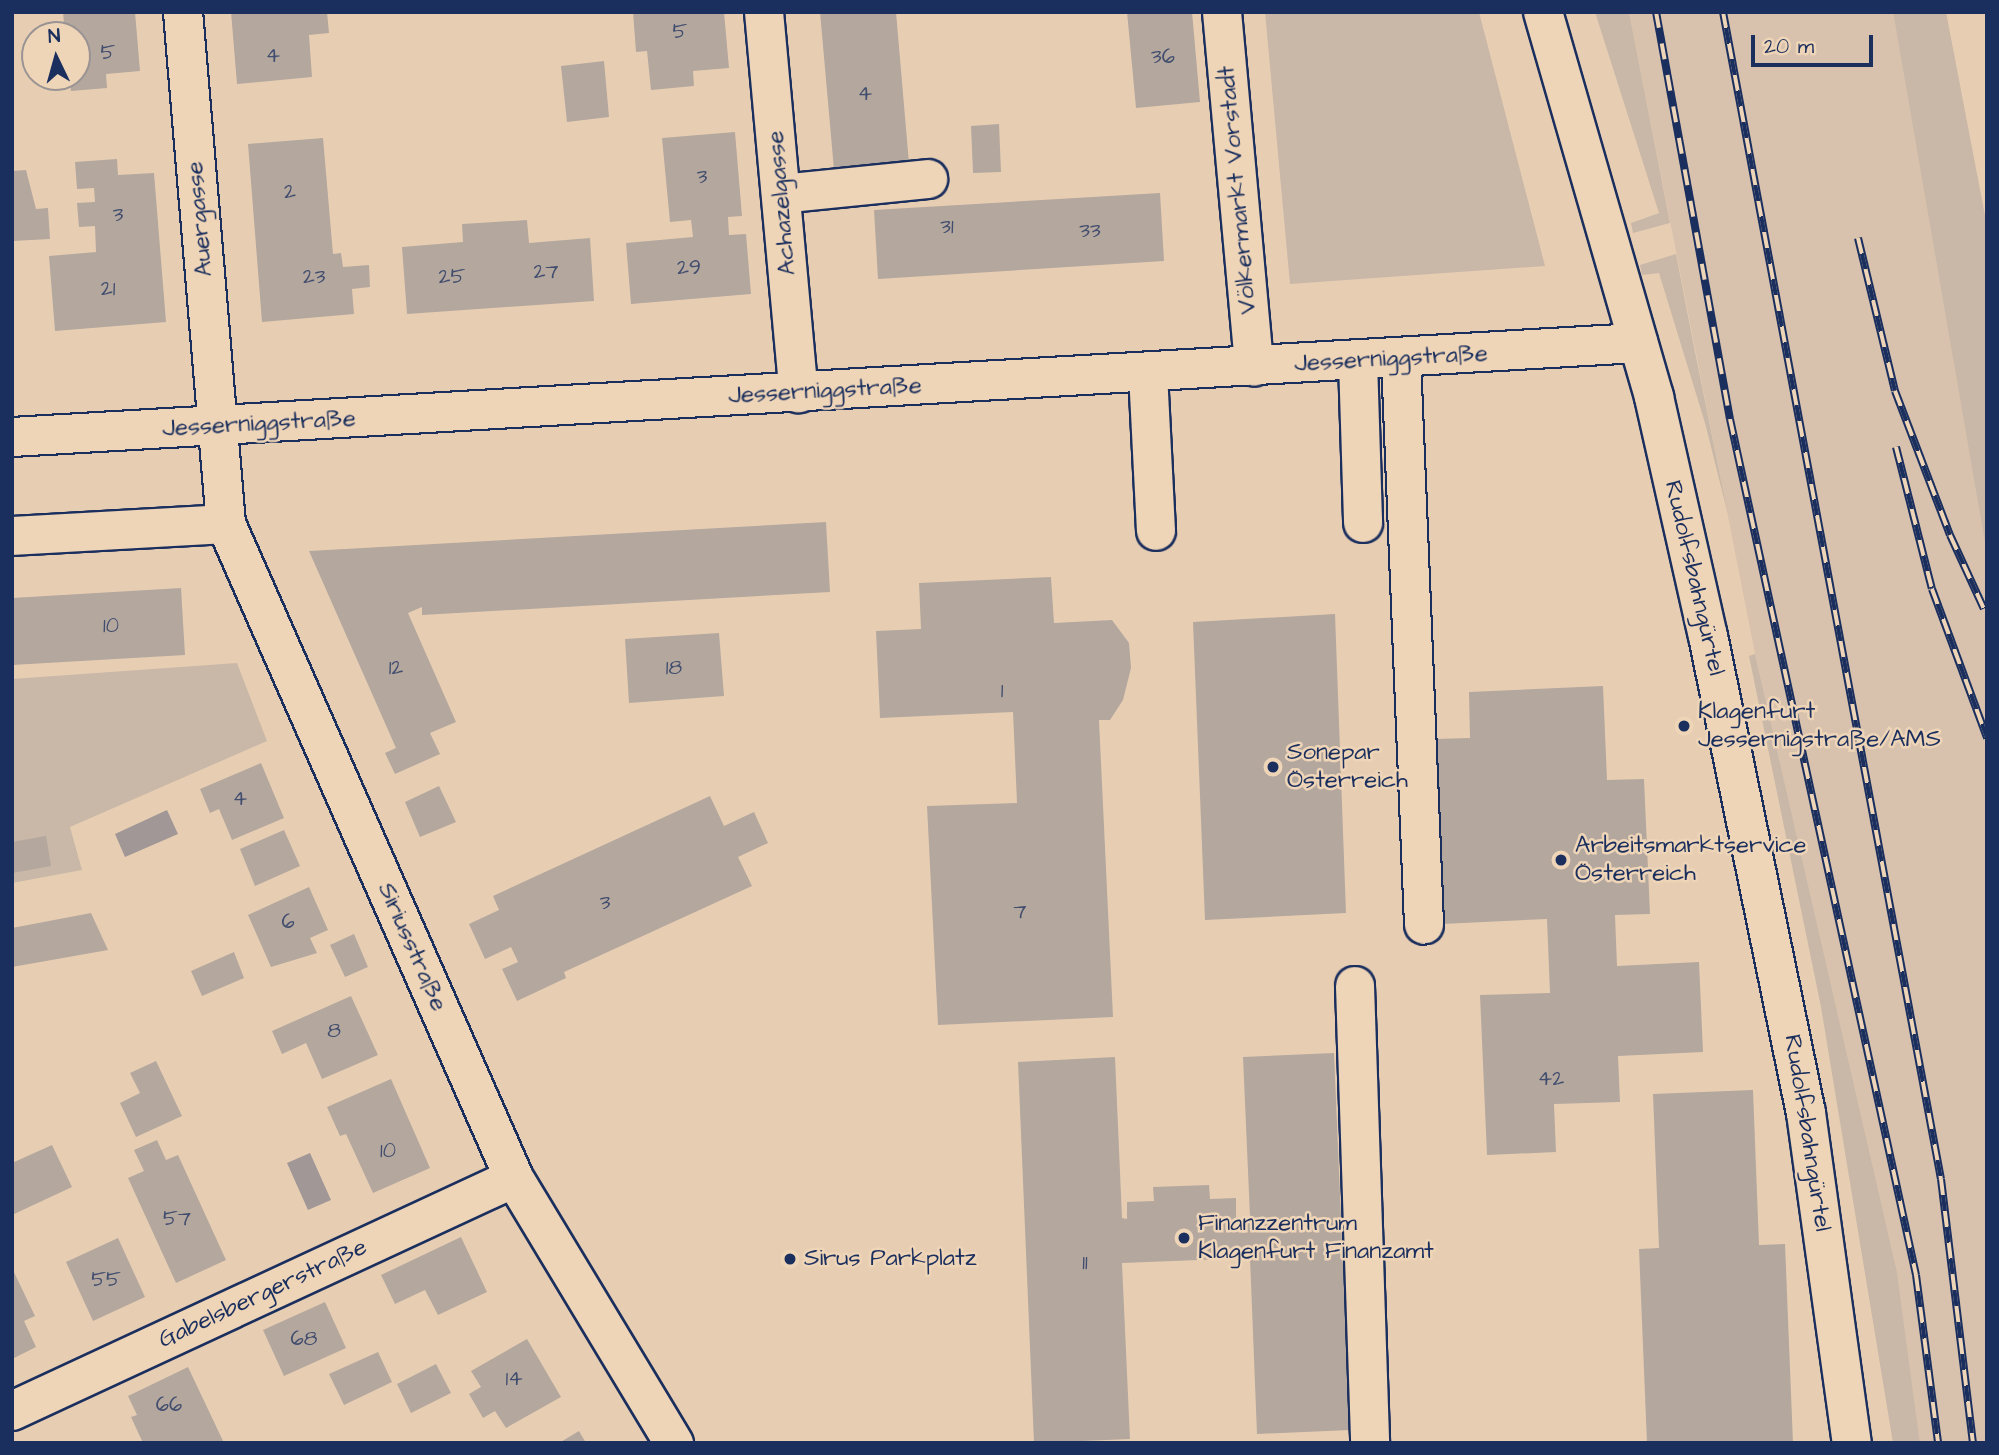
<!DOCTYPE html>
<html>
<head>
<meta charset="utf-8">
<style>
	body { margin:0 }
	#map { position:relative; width:1999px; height:1455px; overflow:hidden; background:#e7ceb3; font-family:"Architects Daughter",sans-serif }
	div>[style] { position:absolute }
	.built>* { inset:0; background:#d8c2ad }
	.green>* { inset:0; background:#c9b7a7 }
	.water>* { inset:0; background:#a09796 }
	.building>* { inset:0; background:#b4a79e }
	.roads { filter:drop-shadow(2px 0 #1b2f5e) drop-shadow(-2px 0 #1b2f5e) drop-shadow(0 2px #1b2f5e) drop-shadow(0 -2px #1b2f5e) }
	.minor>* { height:38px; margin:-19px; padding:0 19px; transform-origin:19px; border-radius:19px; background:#efd5b7 }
	.rail>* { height:8px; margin-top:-4px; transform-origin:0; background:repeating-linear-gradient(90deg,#efd5b7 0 16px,#1b2f5e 0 32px); box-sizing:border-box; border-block:2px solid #1b2f5e }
	.dots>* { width:19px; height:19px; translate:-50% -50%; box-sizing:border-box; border:4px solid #efd5b7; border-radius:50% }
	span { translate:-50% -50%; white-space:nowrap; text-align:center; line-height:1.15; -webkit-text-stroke:5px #efd5b7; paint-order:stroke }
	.number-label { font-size:21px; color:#414d6e }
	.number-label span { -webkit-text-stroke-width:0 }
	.street-label { font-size:24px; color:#1b2f5e }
	.poi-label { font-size:24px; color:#1b2f5e }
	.left { translate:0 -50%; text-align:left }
	.frame { position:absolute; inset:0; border:14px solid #1b2f5e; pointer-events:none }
	.north { position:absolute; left:21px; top:21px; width:70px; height:70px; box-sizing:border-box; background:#efd5b7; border:2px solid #9a9393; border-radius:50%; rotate:355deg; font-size:19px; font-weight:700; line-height:28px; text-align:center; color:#1b2f5e }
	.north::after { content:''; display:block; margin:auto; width:24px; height:32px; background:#1b2f5e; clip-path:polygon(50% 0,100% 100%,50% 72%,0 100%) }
	.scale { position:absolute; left:1751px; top:35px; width:122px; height:32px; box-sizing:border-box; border:4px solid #1b2f5e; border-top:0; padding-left:9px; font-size:21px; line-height:24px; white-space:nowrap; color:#1b2f5e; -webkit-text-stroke:5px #efd5b7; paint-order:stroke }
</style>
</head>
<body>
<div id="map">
	<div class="built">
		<div style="clip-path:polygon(1629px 12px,1893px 12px,1987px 555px,1987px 1443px,1920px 1443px,1897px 1272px,1755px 654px)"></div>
	</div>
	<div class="green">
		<div style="clip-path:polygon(1265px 12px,1479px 12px,1545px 266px,1290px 284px)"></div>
		<div style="clip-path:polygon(1595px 12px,1629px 12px,1670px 223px,1633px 233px,1631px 223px,1659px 213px)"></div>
		<div style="clip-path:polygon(1893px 12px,1946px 12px,1987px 226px,1987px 555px)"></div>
		<div style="clip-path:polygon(1676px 254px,1694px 347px,1728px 515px,1705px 423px,1659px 273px,1642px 275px,1640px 265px)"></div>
		<div style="clip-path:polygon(1755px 654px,1897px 1272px,1920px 1443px,1893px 1443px,1821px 1007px,1749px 656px)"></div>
		<div style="clip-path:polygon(237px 663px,267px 741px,70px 827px,82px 870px,12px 883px,12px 679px)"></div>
	</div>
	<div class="water">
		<div style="clip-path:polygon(167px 810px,178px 834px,125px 857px,115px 834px)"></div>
		<div style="clip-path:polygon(310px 1153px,331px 1200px,308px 1210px,287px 1163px)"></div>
	</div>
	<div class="building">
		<div style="clip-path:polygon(63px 12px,135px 12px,140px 71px,106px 74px,107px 88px,71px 91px,69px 77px,77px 77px,77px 35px,65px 35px)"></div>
		<div style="clip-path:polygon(231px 12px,327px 12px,329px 33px,309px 35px,312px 77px,237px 84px)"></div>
		<div style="clip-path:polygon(633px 12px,724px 12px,729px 68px,693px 71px,694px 86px,651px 90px,647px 51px,636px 52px)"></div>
		<div style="clip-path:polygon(820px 12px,896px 12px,910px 175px,835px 181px)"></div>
		<div style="clip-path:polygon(1127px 12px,1192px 12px,1200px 102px,1136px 108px)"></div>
		<div style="clip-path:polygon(604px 61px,609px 117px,567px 122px,561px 66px)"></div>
		<div style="clip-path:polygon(999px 124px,1001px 172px,973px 173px,971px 126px)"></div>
		<div style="clip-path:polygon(735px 132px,742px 216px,728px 217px,729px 235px,746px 234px,751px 294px,631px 304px,626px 243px,693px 237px,691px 220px,670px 222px,662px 138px)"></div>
		<div style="clip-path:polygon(323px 138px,333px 254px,341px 253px,343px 267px,369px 265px,370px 287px,352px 289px,354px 314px,262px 322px,248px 144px)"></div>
		<div style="clip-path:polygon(117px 159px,118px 175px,154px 173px,166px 322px,55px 331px,49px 256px,96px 252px,95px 226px,79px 227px,77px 203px,95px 202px,94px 188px,77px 189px,75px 162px)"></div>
		<div style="clip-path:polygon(26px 170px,36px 209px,48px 208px,50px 239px,12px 241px,12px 171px)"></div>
		<div style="clip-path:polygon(1160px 193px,1164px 261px,878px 279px,874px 210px)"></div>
		<div style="clip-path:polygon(527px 220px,529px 243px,590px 238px,594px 301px,407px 314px,402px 247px,463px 242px,462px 224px)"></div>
		<div style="clip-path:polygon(826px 522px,830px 592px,422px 615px,422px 607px,408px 613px,456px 722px,430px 733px,440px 754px,395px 774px,385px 753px,396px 748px,309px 551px)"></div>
		<div style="clip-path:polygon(1051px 577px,1054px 623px,1112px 620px,1129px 643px,1131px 668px,1123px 700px,1110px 720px,1099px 720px,1113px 1017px,938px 1025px,927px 806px,1017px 803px,1013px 712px,880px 718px,876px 631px,921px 629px,919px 583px)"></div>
		<div style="clip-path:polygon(181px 588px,185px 655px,12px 665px,12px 598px)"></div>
		<div style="clip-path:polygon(1335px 614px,1346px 913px,1205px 920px,1193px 622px)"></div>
		<div style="clip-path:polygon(719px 633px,724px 696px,629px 703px,625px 639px)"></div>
		<div style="clip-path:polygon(1603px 686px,1607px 780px,1644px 779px,1650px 914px,1615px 915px,1617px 966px,1699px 962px,1703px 1052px,1618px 1056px,1620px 1102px,1554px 1104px,1556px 1152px,1487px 1155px,1480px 995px,1550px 993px,1547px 919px,1442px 924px,1435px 739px,1470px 738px,1469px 692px)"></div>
		<div style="clip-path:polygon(261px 763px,284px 818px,232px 840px,219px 809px,210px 813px,200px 789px)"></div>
		<div style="clip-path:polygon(439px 786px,456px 822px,420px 837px,405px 802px)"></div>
		<div style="clip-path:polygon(710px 796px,724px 826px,754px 812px,768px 843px,738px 857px,752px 886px,564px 972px,566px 978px,517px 1001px,502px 969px,518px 962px,511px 947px,485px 959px,469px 924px,499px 910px,493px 896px)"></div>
		<div style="clip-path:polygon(284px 830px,300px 866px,255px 886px,240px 849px)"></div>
		<div style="clip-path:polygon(46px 836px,51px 866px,12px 873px,12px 842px)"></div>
		<div style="clip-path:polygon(309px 887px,328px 930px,310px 938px,317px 953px,271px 967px,248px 915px)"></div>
		<div style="clip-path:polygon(91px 913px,108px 950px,12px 967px,12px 928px)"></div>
		<div style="clip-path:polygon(354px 934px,368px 967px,345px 977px,330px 945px)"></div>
		<div style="clip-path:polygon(234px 952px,244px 978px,202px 996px,191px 971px)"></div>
		<div style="clip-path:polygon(351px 996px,378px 1055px,322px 1079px,306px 1043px,282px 1054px,272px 1031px)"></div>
		<div style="clip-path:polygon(1334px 1053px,1350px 1430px,1257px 1434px,1250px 1258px,1122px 1263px,1130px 1439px,1034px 1443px,1018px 1062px,1115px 1057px,1122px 1218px,1127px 1219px,1127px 1202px,1154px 1201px,1153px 1187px,1209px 1185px,1210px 1199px,1236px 1198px,1236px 1217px,1250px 1217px,1243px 1057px)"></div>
		<div style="clip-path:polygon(156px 1061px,182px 1116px,136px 1137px,120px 1103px,140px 1093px,130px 1073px)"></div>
		<div style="clip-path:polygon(391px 1079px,430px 1168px,373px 1193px,346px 1134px,340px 1136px,327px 1107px)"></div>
		<div style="clip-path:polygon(1753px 1090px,1759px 1245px,1785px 1244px,1793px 1443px,1647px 1443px,1639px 1249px,1659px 1248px,1653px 1094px)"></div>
		<div style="clip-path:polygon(157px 1140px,166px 1160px,178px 1155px,226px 1260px,176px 1283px,128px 1178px,144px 1171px,134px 1150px)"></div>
		<div style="clip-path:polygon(52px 1145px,72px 1187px,12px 1215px,12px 1163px)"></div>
		<div style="clip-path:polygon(461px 1237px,487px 1292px,438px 1315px,425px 1290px,395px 1304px,381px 1275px)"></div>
		<div style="clip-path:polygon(118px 1238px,145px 1297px,93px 1321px,66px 1262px)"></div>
		<div style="clip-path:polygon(12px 1268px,35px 1316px,24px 1321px,36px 1347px,12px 1359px)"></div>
		<div style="clip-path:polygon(325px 1302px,346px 1348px,284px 1376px,263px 1330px)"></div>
		<div style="clip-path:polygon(527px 1339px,561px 1397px,506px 1428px,495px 1411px,483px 1418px,469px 1394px,481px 1387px,471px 1371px)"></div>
		<div style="clip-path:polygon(378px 1352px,392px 1382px,344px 1405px,329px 1374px)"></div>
		<div style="clip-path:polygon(436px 1364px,451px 1393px,411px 1413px,397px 1384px)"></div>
		<div style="clip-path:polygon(188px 1367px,224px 1443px,143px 1443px,131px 1417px,137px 1415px,128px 1396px)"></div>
		<div style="clip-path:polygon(579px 1431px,586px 1443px,559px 1443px)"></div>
	</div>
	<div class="roads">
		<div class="minor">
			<div style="left:183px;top:12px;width:514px;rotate:85.2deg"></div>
			<div style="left:226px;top:524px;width:715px;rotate:66.23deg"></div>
			<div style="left:514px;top:1178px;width:310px;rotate:58.9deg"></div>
			<div style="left:764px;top:12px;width:383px;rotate:84.8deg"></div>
			<div style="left:1222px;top:12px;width:356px;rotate:84.8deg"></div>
			<div style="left:1543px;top:12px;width:401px;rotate:73.9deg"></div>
			<div style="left:1654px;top:397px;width:245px;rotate:77.3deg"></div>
			<div style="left:1708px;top:636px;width:487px;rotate:78.4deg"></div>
			<div style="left:1806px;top:1113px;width:333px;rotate:82.1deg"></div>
			<div style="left:781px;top:194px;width:148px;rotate:-5.8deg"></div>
			<div style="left:1401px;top:359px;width:566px;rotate:87.67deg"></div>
			<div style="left:1358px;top:361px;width:162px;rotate:88.2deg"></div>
			<div style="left:1148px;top:373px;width:158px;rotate:87.1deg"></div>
			<div style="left:12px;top:437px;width:1629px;rotate:-3.31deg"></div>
			<div style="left:12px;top:536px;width:214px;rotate:-3.2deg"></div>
			<div style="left:1355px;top:986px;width:457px;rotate:88.1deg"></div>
			<div style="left:12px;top:1411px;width:553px;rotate:-24.9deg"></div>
		</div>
	</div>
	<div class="rail">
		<div style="left:1656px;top:12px;width:414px;rotate:79.7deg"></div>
		<div style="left:1730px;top:419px;width:876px;rotate:77.74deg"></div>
		<div style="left:1916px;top:1275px;width:169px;rotate:82.5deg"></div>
		<div style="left:1723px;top:12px;width:1187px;rotate:79.42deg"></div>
		<div style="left:1941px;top:1179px;width:266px;rotate:83.1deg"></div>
		<div style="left:1858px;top:238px;width:157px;rotate:76.4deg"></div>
		<div style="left:1895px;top:391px;width:154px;rotate:69.1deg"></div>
		<div style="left:1950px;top:535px;width:81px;rotate:65.3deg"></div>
		<div style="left:1896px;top:447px;width:146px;rotate:75.8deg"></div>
		<div style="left:1932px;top:589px;width:159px;rotate:69.7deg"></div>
	</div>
	<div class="dots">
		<div style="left:1684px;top:726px;background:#1b2f5e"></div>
		<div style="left:1273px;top:767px;background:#1b2f5e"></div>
		<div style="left:1561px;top:860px;background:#1b2f5e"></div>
		<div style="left:1184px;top:1238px;background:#1b2f5e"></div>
		<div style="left:790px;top:1259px;background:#1b2f5e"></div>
	</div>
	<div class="number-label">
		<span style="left:680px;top:32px">5</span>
		<span style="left:108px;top:53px">5</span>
		<span style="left:273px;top:56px">4</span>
		<span style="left:1163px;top:57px">36</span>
		<span style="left:865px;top:94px">4</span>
		<span style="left:702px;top:177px">3</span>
		<span style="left:290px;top:192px">2</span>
		<span style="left:118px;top:215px">3</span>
		<span style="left:947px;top:227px">31</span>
		<span style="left:1090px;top:231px">33</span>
		<span style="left:689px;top:268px">29</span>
		<span style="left:546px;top:272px">27</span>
		<span style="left:314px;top:277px">23</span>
		<span style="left:452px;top:277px">25</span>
		<span style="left:108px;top:289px">21</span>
		<span style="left:111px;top:626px">10</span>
		<span style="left:396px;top:668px">12</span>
		<span style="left:674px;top:668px">18</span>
		<span style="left:1002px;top:691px">1</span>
		<span style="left:240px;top:799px">4</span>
		<span style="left:605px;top:903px">3</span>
		<span style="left:1020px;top:912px">7</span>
		<span style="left:288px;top:922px">6</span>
		<span style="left:334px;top:1031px">8</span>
		<span style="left:1551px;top:1079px">42</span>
		<span style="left:388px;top:1151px">10</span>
		<span style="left:177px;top:1219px">57</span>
		<span style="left:1085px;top:1263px">11</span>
		<span style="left:106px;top:1280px">55</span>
		<span style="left:304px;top:1339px">68</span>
		<span style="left:514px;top:1379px">14</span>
		<span style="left:169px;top:1405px">66</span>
	</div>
	<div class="street-label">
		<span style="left:1238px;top:190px;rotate:-95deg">Völkermarkt Vorstadt</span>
		<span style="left:782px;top:203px;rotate:-95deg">Achazelgasse</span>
		<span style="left:200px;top:219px;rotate:-95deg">Auergasse</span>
		<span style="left:1391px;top:359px;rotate:-3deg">Jesserniggstraße</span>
		<span style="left:825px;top:391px;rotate:-3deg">Jesserniggstraße</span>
		<span style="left:259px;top:424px;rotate:-3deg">Jesserniggstraße</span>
		<span style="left:1694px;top:578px;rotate:77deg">Rudolfsbahngürtel</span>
		<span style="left:412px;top:947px;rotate:66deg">Siriusstraße</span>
		<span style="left:1807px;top:1133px;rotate:81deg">Rudolfsbahngürtel</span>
		<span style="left:263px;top:1294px;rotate:-25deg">Gabelsbergerstraße</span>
	</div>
	<div class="poi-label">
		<span class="left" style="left:1698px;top:726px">Klagenfurt<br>Jessernigstraße/AMS</span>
		<span class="left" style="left:1287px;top:767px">Sonepar<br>Österreich</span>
		<span class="left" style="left:1575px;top:860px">Arbeitsmarktservice<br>Österreich</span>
		<span class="left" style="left:1198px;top:1238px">Finanzzentrum<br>Klagenfurt Finanzamt</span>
		<span class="left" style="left:804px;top:1259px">Sirus Parkplatz</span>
	</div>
	<div class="frame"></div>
	<div class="north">N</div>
	<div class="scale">20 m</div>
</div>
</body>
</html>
